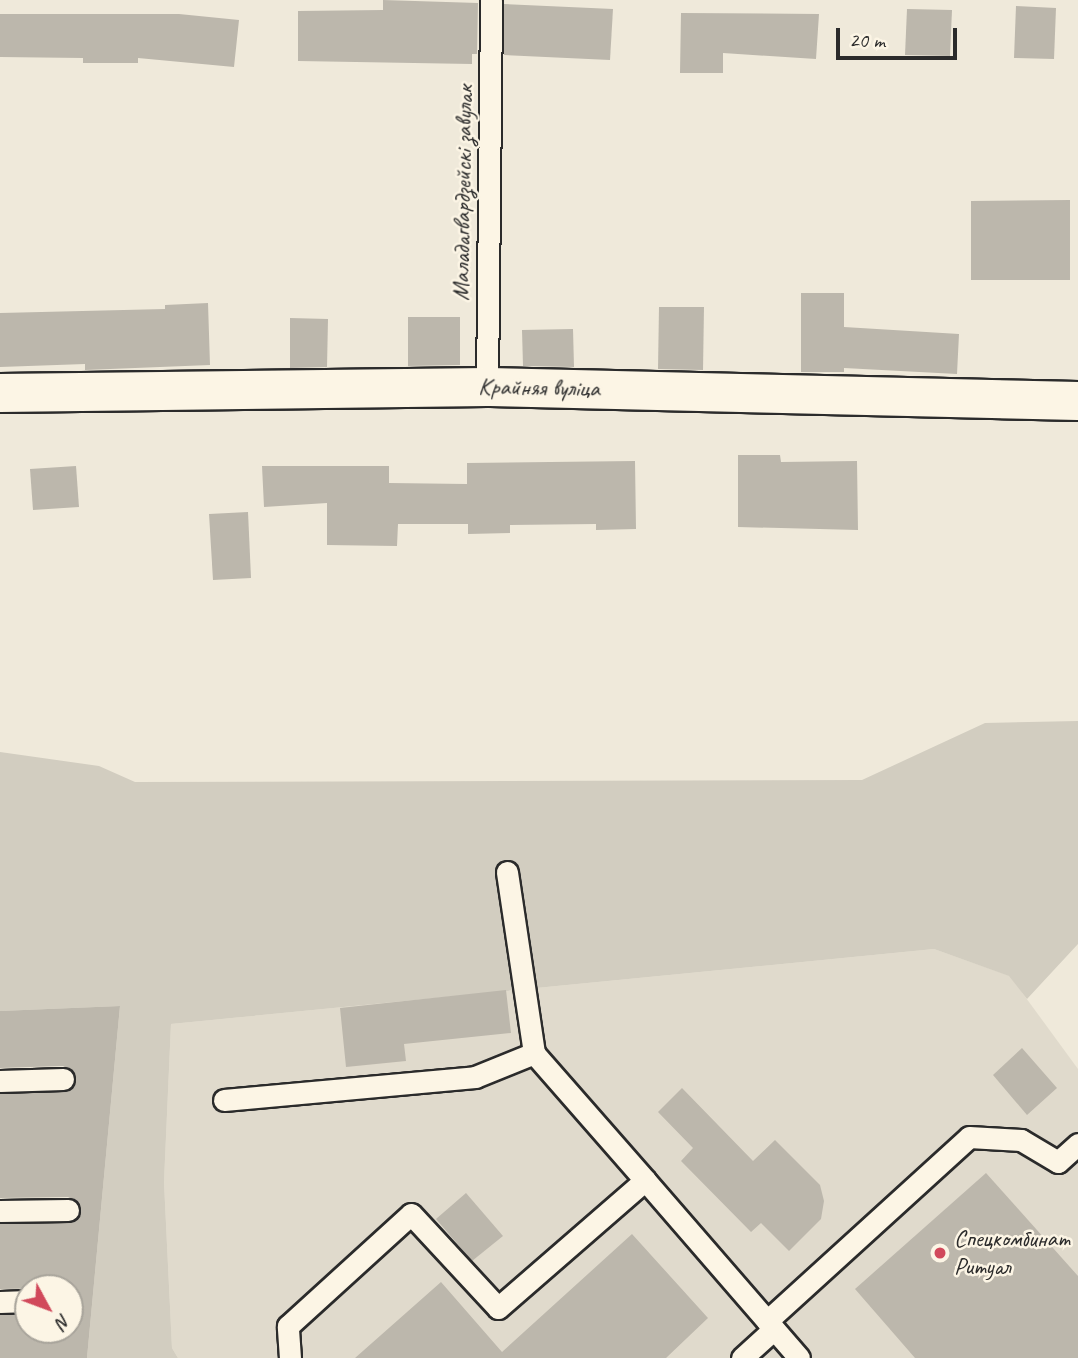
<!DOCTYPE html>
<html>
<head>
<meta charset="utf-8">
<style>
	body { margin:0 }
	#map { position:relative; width:1078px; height:1358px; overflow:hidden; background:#efe9da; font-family:Caveat,sans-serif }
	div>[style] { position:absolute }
	.built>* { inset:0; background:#e0dacc }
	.green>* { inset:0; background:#d2cdc0 }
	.building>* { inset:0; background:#bcb7ac }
	.roads { filter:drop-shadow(2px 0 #2b2b2b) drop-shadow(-2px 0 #2b2b2b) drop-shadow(0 2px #2b2b2b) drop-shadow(0 -2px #2b2b2b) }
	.lane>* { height:21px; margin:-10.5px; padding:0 10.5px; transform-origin:10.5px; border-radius:10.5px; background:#fcf5e5 }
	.street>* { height:38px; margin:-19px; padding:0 19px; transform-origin:19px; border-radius:19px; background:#fcf5e5 }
	.dots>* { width:19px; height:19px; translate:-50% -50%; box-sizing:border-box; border:4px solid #fcf5e5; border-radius:50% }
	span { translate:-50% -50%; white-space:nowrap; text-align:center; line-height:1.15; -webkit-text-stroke:5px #fcf5e5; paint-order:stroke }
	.street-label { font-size:24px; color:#2b2b2b }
	.poi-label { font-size:24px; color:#2b2b2b }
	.left { translate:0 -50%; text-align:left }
	.north { position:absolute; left:14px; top:1274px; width:70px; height:70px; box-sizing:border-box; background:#fcf5e5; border:2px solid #a8a49b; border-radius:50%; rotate:131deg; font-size:19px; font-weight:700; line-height:28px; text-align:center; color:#2b2b2b }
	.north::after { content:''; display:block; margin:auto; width:24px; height:32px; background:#d1495b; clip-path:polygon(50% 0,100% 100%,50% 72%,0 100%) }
	.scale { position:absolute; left:836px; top:28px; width:121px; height:32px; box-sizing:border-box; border:4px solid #2b2b2b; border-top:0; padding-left:9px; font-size:21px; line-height:24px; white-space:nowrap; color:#2b2b2b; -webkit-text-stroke:5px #fcf5e5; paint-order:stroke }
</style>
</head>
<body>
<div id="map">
	<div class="built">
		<div style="clip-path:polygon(934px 949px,1010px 976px,1078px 1069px,1078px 1358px,178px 1358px,172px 1348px,164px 1182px,171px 1024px)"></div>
	</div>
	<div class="green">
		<div style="clip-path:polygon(1078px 721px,1078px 944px,1027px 999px,1009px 976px,934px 949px,171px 1024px,164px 1182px,172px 1348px,178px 1358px,87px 1358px,120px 1006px,0 1011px,0 752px,99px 766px,135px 782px,862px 780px,985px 723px)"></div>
	</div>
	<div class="building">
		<div style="clip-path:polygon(383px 0,478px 3px,477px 54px,472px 54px,472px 64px,298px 61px,298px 11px,383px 10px)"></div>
		<div style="clip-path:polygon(504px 4px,613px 9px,610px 60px,504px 55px)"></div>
		<div style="clip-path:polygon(1016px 6px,1056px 8px,1054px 59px,1014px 58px)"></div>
		<div style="clip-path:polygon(907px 9px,952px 10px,950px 56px,905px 55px)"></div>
		<div style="clip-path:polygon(681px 13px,819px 14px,816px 59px,723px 53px,723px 73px,680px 73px)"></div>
		<div style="clip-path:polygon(0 14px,179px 14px,239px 20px,234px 67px,138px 58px,138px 63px,83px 63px,83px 58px,0 57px)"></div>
		<div style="clip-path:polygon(1070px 200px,1070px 280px,971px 280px,971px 201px)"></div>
		<div style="clip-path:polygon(801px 293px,844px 293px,844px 327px,959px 334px,957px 374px,844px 368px,844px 372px,801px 372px)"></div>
		<div style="clip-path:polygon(208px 303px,210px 365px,85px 370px,85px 364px,0 367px,0 313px,165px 309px,165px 305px)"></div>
		<div style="clip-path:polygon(659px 307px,704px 307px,703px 370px,658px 369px)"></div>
		<div style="clip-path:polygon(408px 317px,460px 317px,460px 365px,408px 366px)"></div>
		<div style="clip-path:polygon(290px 318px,328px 319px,327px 367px,290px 368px)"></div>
		<div style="clip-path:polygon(573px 329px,574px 367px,523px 366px,522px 330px)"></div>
		<div style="clip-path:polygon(738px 455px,780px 455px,781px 462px,857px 461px,858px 530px,738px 527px)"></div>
		<div style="clip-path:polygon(635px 461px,636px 529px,596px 530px,596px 524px,510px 525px,510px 533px,468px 534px,468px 524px,398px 524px,397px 546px,327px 545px,327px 503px,264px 507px,262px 466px,389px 466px,389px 483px,467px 484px,467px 463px)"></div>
		<div style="clip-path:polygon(76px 466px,79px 507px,33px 510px,30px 469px)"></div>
		<div style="clip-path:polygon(248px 512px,251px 578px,213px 580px,209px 514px)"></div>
		<div style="clip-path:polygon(506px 990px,511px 1033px,404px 1044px,406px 1061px,346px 1067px,340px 1008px)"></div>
		<div style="clip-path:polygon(120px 1006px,87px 1358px,0 1358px,0 1315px,28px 1314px,28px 1330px,70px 1330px,70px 1288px,0 1289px,0 1224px,69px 1223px,81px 1210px,79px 1203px,68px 1197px,0 1198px,0 1094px,64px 1092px,76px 1079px,74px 1072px,63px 1066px,0 1068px,0 1011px)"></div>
		<div style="clip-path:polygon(1022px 1048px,1057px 1088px,1027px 1115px,993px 1075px)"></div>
		<div style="clip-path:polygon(682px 1088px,753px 1161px,775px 1140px,820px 1185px,824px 1201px,821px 1219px,789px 1251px,761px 1223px,751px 1232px,681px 1161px,693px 1148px,658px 1112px)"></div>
		<div style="clip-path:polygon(986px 1173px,1078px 1276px,1078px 1358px,915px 1358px,855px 1289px)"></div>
		<div style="clip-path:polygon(466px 1193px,503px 1236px,472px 1261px,436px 1219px)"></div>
		<div style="clip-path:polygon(632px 1234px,708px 1318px,666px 1358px,355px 1358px,441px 1282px,502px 1352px)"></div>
	</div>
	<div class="roads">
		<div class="lane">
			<div style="left:487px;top:387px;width:387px;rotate:-89.4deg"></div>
			<div style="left:0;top:1081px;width:63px;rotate:-1.8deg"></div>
			<div style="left:224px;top:1100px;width:252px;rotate:-5.2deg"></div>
			<div style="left:475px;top:1077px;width:64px;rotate:-22.1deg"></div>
			<div style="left:534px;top:1053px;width:183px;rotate:-98.5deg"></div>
			<div style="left:645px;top:1180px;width:235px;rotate:49.1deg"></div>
			<div style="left:0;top:1211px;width:68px;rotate:-0.8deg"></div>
			<div style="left:0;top:1302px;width:28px;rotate:-2deg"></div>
			<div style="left:767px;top:1321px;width:273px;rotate:-42.3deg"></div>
			<div style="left:969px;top:1137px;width:52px;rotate:3.3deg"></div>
			<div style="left:1021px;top:1140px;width:43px;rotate:30.7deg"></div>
			<div style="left:1058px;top:1162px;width:27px;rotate:-42deg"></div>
			<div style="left:290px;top:1358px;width:32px;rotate:-94deg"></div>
			<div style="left:288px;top:1326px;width:166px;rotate:-42.3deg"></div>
			<div style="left:411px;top:1214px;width:128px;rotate:47.2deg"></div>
			<div style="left:498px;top:1308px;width:195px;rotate:-41deg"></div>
			<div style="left:645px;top:1180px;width:169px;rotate:-131.2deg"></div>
			<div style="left:742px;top:1358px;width:43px;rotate:-42.2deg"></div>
		</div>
		<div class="street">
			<div style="left:0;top:393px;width:487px;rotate:-0.7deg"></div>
			<div style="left:487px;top:387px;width:591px;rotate:1.36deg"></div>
		</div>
	</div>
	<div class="dots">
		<div style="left:940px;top:1253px;background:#d1495b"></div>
	</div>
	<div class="street-label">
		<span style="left:463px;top:193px;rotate:-89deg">Маладагвардзейскі завулак</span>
		<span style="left:539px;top:388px;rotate:1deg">Крайняя вуліца</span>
	</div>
	<div class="poi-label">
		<span class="left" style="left:954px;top:1253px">Спецкомбинат<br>Ритуал</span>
	</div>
	<div class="north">N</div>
	<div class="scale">20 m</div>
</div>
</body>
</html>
